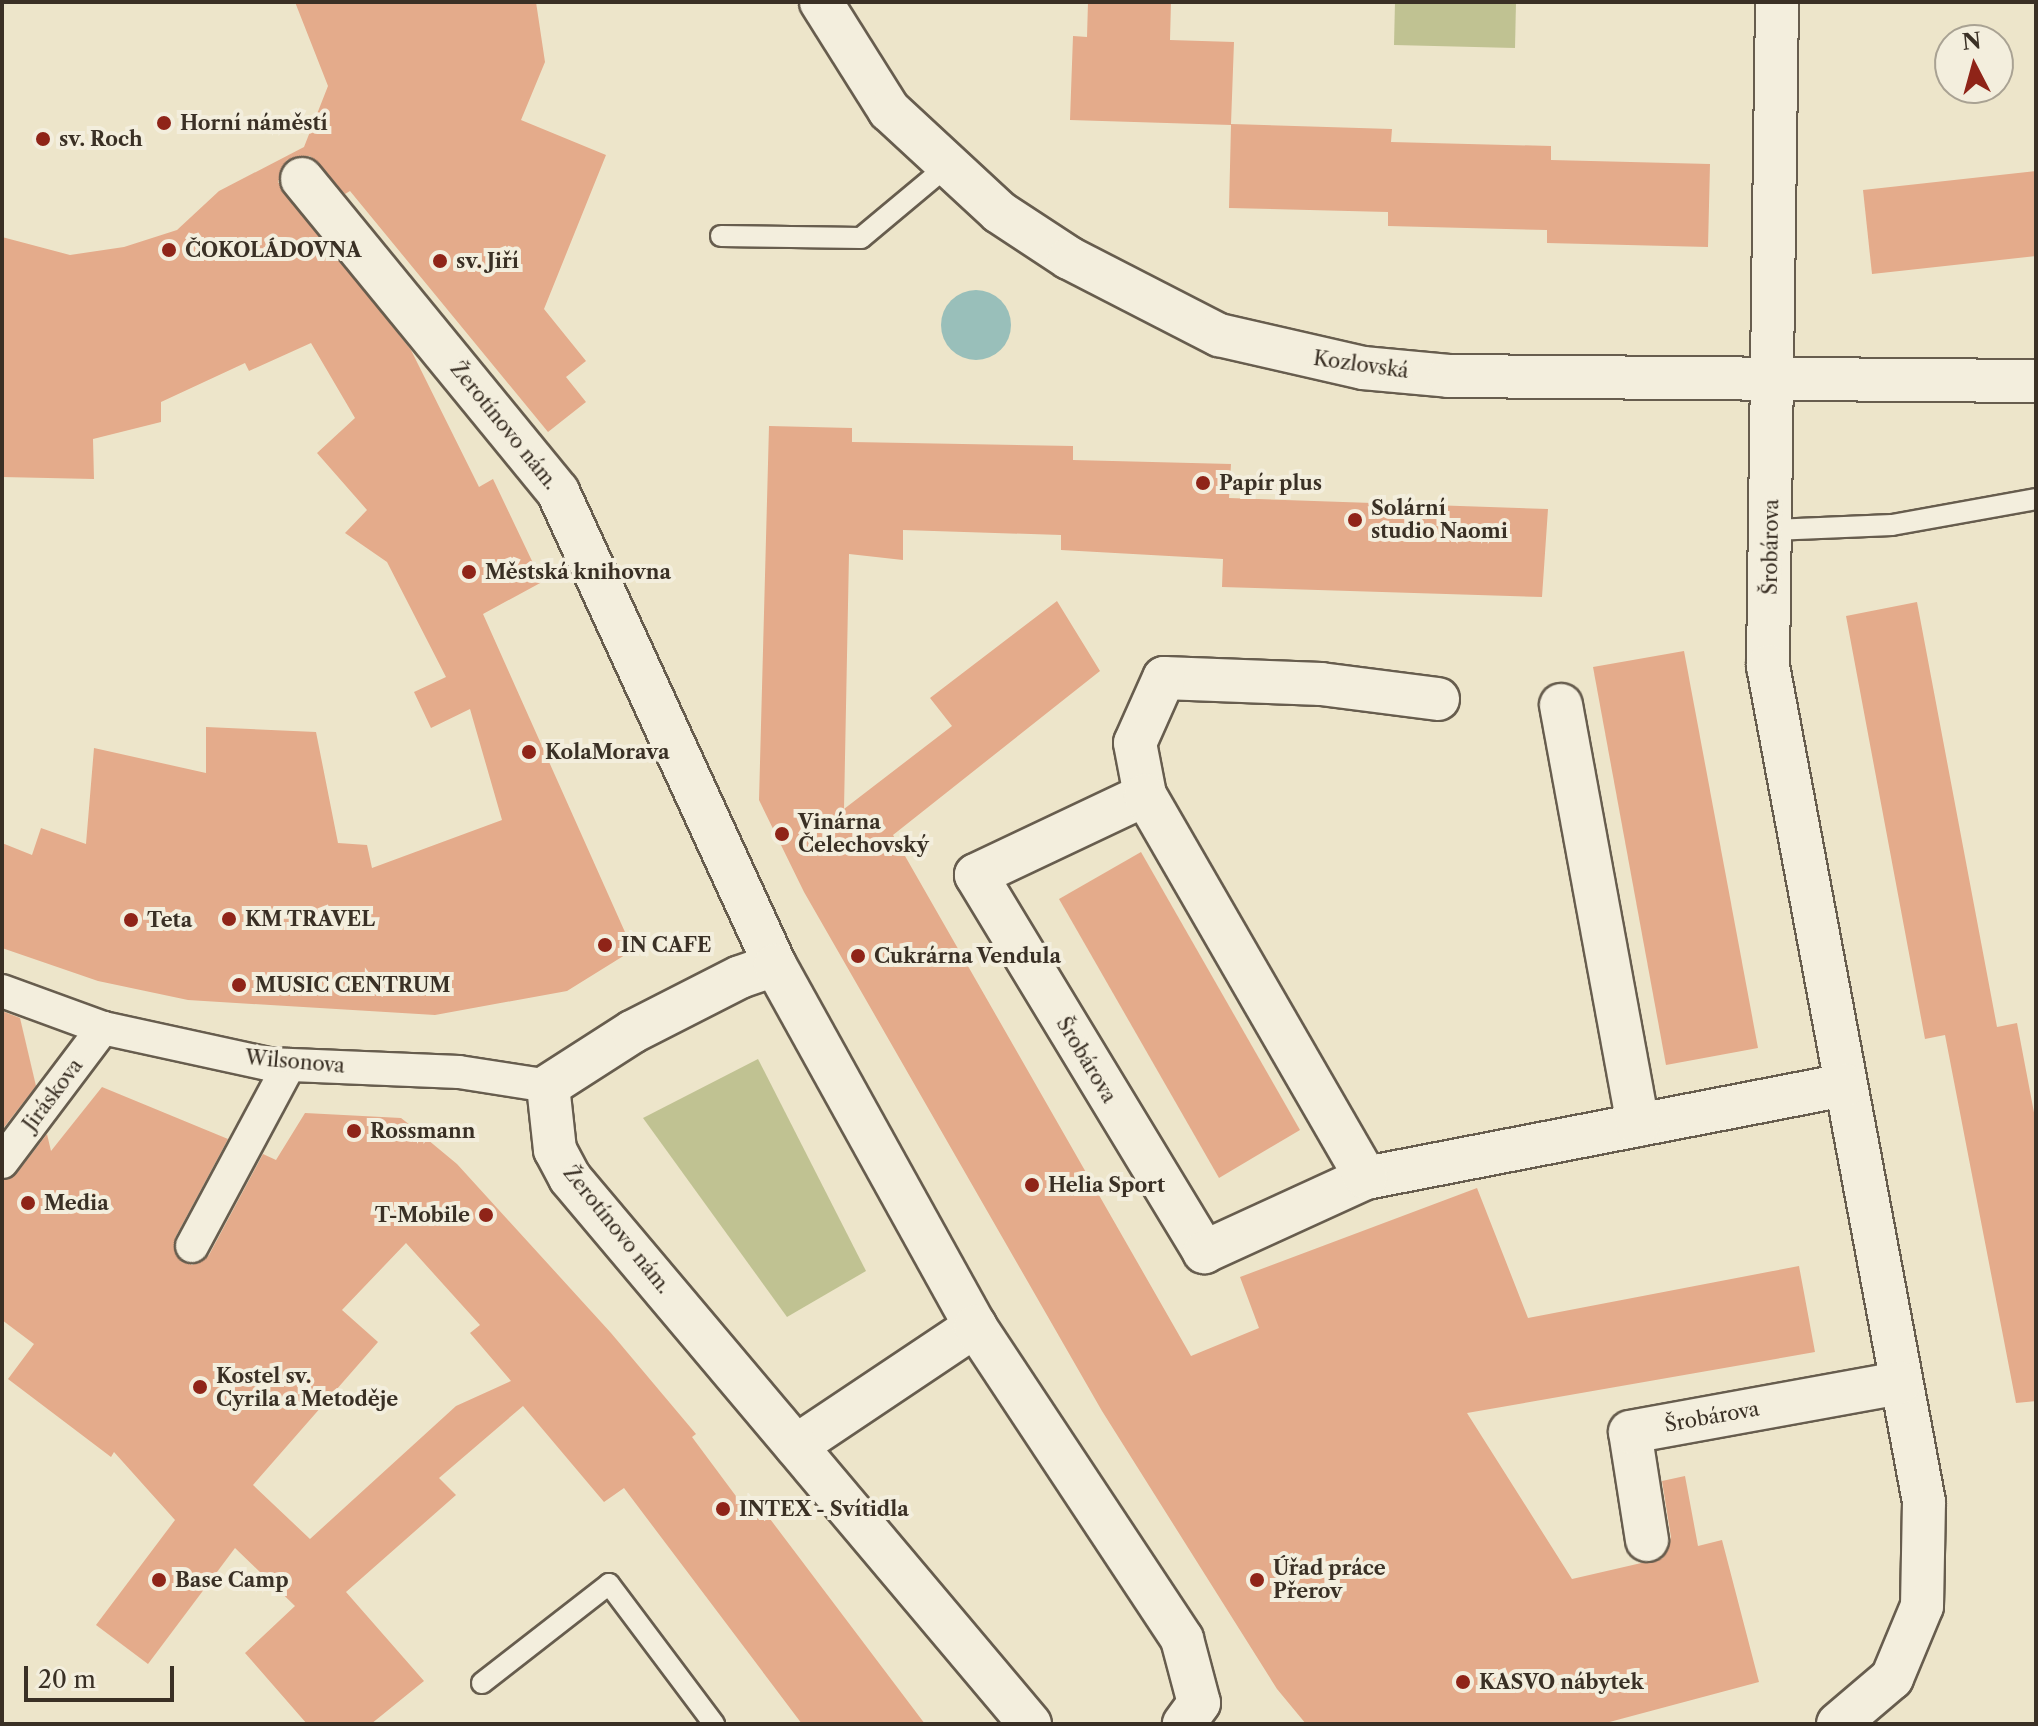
<!DOCTYPE html>
<html>
<head>
<meta charset="utf-8">
<style>
	body { margin:0 }
	#map { position:relative; width:2038px; height:1726px; overflow:hidden; background:#ede5ca; font-family:"Libre Caslon Text",serif }
	div>[style] { position:absolute }
	.green>* { inset:0; background:#c0c292 }
	.water>* { inset:0; background:#99bfba }
	.round { border-radius:50% }
	.building>* { inset:0; background:#e4ab8b }
	.roads { filter:drop-shadow(2px 0 #675d4e) drop-shadow(-2px 0 #675d4e) drop-shadow(0 2px #675d4e) drop-shadow(0 -2px #675d4e) }
	.service>* { height:20px; margin:-10px; padding:0 10px; transform-origin:10px; border-radius:10px; background:#f3eedd }
	.pedestrian>* { height:32px; margin:-16px; padding:0 16px; transform-origin:16px; border-radius:16px; background:#f3eedd }
	.minor>* { height:42px; margin:-21px; padding:0 21px; transform-origin:21px; border-radius:21px; background:#f3eedd }
	.dots>* { width:22px; height:22px; translate:-50% -50%; box-sizing:border-box; border:4px solid #f3eedd; border-radius:50% }
	span { translate:-50% -50%; white-space:nowrap; text-align:center; line-height:1.15; -webkit-text-stroke:8px #f3eedd; paint-order:stroke }
	.poi-label { font-size:20px; color:#3a3025; font-weight:700 }
	.left { translate:0 -50%; text-align:left }
	.right { translate:-100% -50%; text-align:right }
	.street-label { font-size:20px; color:#3a3025 }
	.frame { position:absolute; inset:0; border:4px solid #3a3025; pointer-events:none }
	.north { position:absolute; left:1934px; top:24px; width:80px; height:80px; box-sizing:border-box; background:#f3eedd; border:2px solid #a9a293; border-radius:50%; rotate:354deg; font-size:22px; font-weight:700; line-height:32px; text-align:center; color:#3a3025 }
	.north::after { content:''; display:block; margin:auto; width:28px; height:36px; background:#8f2418; clip-path:polygon(50% 0,100% 100%,50% 72%,0 100%) }
	.scale { position:absolute; left:24px; top:1666px; width:150px; height:36px; box-sizing:border-box; border:4px solid #3a3025; border-top:0; padding-left:10px; font-size:24px; line-height:28px; white-space:nowrap; color:#3a3025; -webkit-text-stroke:6px #f3eedd; paint-order:stroke }
</style>
</head>
<body>
<div id="map">
	<div class="green">
		<div style="clip-path:polygon(1395px 2px,1516px 2px,1515px 48px,1394px 45px)"></div>
		<div style="clip-path:polygon(758px 1059px,866px 1271px,787px 1317px,643px 1118px)"></div>
	</div>
	<div class="water">
		<div class="round" style="left:941px;top:290px;width:70px;height:70px"></div>
	</div>
	<div class="building">
		<div style="clip-path:polygon(295px 2px,536px 2px,545px 62px,521px 120px,606px 155px,544px 309px,586px 361px,566px 377px,586px 402px,548px 432px,350px 191px,345px 194px,310px 156px,287px 160px,278px 182px,411px 350px,479px 487px,493px 479px,542px 582px,483px 614px,633px 950px,567px 991px,435px 1015px,188px 1000px,98px 981px,2px 948px,2px 843px,32px 855px,41px 828px,86px 844px,94px 748px,206px 773px,206px 727px,316px 732px,338px 843px,367px 845px,372px 868px,502px 820px,470px 709px,431px 728px,414px 692px,446px 677px,387px 562px,345px 533px,367px 510px,317px 453px,355px 418px,311px 343px,249px 371px,245px 363px,161px 402px,161px 422px,93px 439px,94px 479px,2px 477px,2px 237px,70px 255px,124px 247px,177px 230px,219px 191px,304px 147px,328px 86px)"></div>
		<div style="clip-path:polygon(1088px 2px,1171px 2px,1170px 40px,1234px 42px,1231px 124px,1392px 129px,1391px 142px,1551px 146px,1551px 160px,1710px 164px,1708px 247px,1547px 243px,1547px 230px,1388px 226px,1388px 212px,1229px 208px,1231px 125px,1070px 120px,1073px 36px,1087px 37px)"></div>
		<div style="clip-path:polygon(2036px 171px,2036px 256px,1872px 274px,1863px 190px)"></div>
		<div style="clip-path:polygon(769px 426px,852px 428px,852px 442px,1073px 446px,1073px 460px,1231px 464px,1229px 498px,1548px 509px,1542px 597px,1222px 587px,1223px 559px,1061px 550px,1061px 535px,903px 530px,903px 560px,849px 554px,844px 809px,952px 726px,930px 698px,1057px 601px,1100px 671px,893px 835px,1191px 1356px,1259px 1328px,1240px 1277px,1477px 1188px,1528px 1318px,1799px 1266px,1815px 1352px,1467px 1413px,1572px 1579px,1663px 1558px,1671px 1537px,1662px 1481px,1685px 1476px,1698px 1546px,1722px 1540px,1759px 1682px,1602px 1724px,1306px 1724px,1277px 1689px,1102px 1411px,804px 892px,759px 800px)"></div>
		<div style="clip-path:polygon(1917px 602px,1997px 1027px,2017px 1023px,2036px 1123px,2036px 1401px,2016px 1403px,1945px 1035px,1925px 1039px,1846px 616px)"></div>
		<div style="clip-path:polygon(1684px 651px,1758px 1048px,1666px 1065px,1593px 667px)"></div>
		<div style="clip-path:polygon(1141px 852px,1300px 1130px,1219px 1178px,1059px 899px)"></div>
		<div style="clip-path:polygon(2px 1011px,20px 1018px,36px 1086px,2px 1130px)"></div>
		<div style="clip-path:polygon(evenodd,102px 1087px,228px 1139px,175px 1238px,176px 1255px,192px 1265px,209px 1255px,263px 1154px,276px 1160px,305px 1113px,401px 1118px,410px 1125px,457px 1164px,611px 1333px,696px 1434px,692px 1437px,750px 1515px,761px 1507px,925px 1724px,802px 1724px,624px 1488px,604px 1502px,523px 1406px,439px 1478px,456px 1495px,346px 1592px,424px 1681px,371px 1724px,307px 1724px,245px 1653px,295px 1606px,235px 1548px,148px 1664px,96px 1625px,175px 1520px,114px 1452px,111px 1457px,8px 1379px,34px 1344px,2px 1320px,2px 1181px,17px 1173px,47px 1134px,51px 1151px,102px 1087px,406px 1243px,480px 1325px,470px 1333px,511px 1381px,456px 1406px,310px 1539px,253px 1485px,378px 1342px,342px 1310px,406px 1243px)"></div>
	</div>
	<div class="roads">
		<div class="service">
			<div style="left:721px;top:236px;width:140px;rotate:0.8deg"></div>
			<div style="left:861px;top:238px;width:111px;rotate:-39.9deg"></div>
			<div style="left:1773px;top:530px;width:119px;rotate:-2.4deg"></div>
			<div style="left:1892px;top:525px;width:146px;rotate:-10.2deg"></div>
			<div style="left:482px;top:1683px;width:161px;rotate:-37.9deg"></div>
			<div style="left:609px;top:1584px;width:175px;rotate:53.1deg"></div>
		</div>
		<div class="pedestrian">
			<div style="left:2px;top:991px;width:108px;rotate:20.1deg"></div>
			<div style="left:103px;top:1028px;width:169px;rotate:12.3deg"></div>
			<div style="left:268px;top:1064px;width:191px;rotate:2.4deg"></div>
			<div style="left:459px;top:1072px;width:90px;rotate:8.9deg"></div>
			<div style="left:2px;top:1162px;width:168px;rotate:-53deg"></div>
			<div style="left:192px;top:1246px;width:205px;rotate:-61.8deg"></div>
		</div>
		<div class="minor">
			<div style="left:821px;top:2px;width:128px;rotate:57.8deg"></div>
			<div style="left:889px;top:110px;width:150px;rotate:42.8deg"></div>
			<div style="left:999px;top:212px;width:84px;rotate:33.3deg"></div>
			<div style="left:1069px;top:258px;width:169px;rotate:27.2deg"></div>
			<div style="left:1219px;top:335px;width:148px;rotate:12.9deg"></div>
			<div style="left:1363px;top:368px;width:86px;rotate:5.3deg"></div>
			<div style="left:1449px;top:376px;width:587px;rotate:0.49deg"></div>
			<div style="left:1777px;top:2px;width:664px;rotate:90.78deg"></div>
			<div style="left:1768px;top:666px;width:850px;rotate:79.43deg"></div>
			<div style="left:1924px;top:1502px;width:104px;rotate:91.1deg"></div>
			<div style="left:1922px;top:1606px;width:78px;rotate:112.6deg"></div>
			<div style="left:1892px;top:1678px;width:71px;rotate:139.6deg"></div>
			<div style="left:302px;top:179px;width:404px;rotate:50.7deg"></div>
			<div style="left:558px;top:492px;width:520px;rotate:65.36deg"></div>
			<div style="left:1438px;top:699px;width:118px;rotate:-172.7deg"></div>
			<div style="left:1321px;top:684px;width:157px;rotate:-177.8deg"></div>
			<div style="left:1164px;top:678px;width:71px;rotate:114deg"></div>
			<div style="left:1135px;top:743px;width:53px;rotate:79.1deg"></div>
			<div style="left:1145px;top:795px;width:187px;rotate:154.7deg"></div>
			<div style="left:976px;top:875px;width:441px;rotate:58.8deg"></div>
			<div style="left:1204px;top:1252px;width:178px;rotate:-24.6deg"></div>
			<div style="left:1366px;top:1178px;width:488px;rotate:-11deg"></div>
			<div style="left:1561px;top:705px;width:427px;rotate:79.6deg"></div>
			<div style="left:1145px;top:795px;width:442px;rotate:60deg"></div>
			<div style="left:796px;top:1446px;width:216px;rotate:-33.8deg"></div>
			<div style="left:1647px;top:1540px;width:109px;rotate:-98.9deg"></div>
			<div style="left:1630px;top:1432px;width:274px;rotate:-10.3deg"></div>
			<div style="left:1030px;top:1724px;width:714px;rotate:-130.11deg"></div>
			<div style="left:570px;top:1178px;width:32px;rotate:-118deg"></div>
			<div style="left:555px;top:1150px;width:64px;rotate:-96.2deg"></div>
			<div style="left:548px;top:1086px;width:100px;rotate:-32.7deg"></div>
			<div style="left:632px;top:1032px;width:121px;rotate:-27deg"></div>
			<div style="left:740px;top:977px;width:37px;rotate:-19deg"></div>
			<div style="left:775px;top:965px;width:413px;rotate:61deg"></div>
			<div style="left:975px;top:1326px;width:375px;rotate:56.5deg"></div>
			<div style="left:1182px;top:1639px;width:66px;rotate:75.1deg"></div>
			<div style="left:1199px;top:1703px;width:26px;rotate:126deg"></div>
		</div>
	</div>
	<div class="dots">
		<div style="left:164px;top:123px;background:#8f2418"></div>
		<div style="left:43px;top:139px;background:#8f2418"></div>
		<div style="left:169px;top:250px;background:#8f2418"></div>
		<div style="left:440px;top:261px;background:#8f2418"></div>
		<div style="left:1203px;top:483px;background:#8f2418"></div>
		<div style="left:1355px;top:520px;background:#8f2418"></div>
		<div style="left:469px;top:572px;background:#8f2418"></div>
		<div style="left:529px;top:752px;background:#8f2418"></div>
		<div style="left:782px;top:834px;background:#8f2418"></div>
		<div style="left:229px;top:919px;background:#8f2418"></div>
		<div style="left:131px;top:920px;background:#8f2418"></div>
		<div style="left:605px;top:945px;background:#8f2418"></div>
		<div style="left:858px;top:956px;background:#8f2418"></div>
		<div style="left:239px;top:985px;background:#8f2418"></div>
		<div style="left:354px;top:1131px;background:#8f2418"></div>
		<div style="left:1032px;top:1185px;background:#8f2418"></div>
		<div style="left:28px;top:1203px;background:#8f2418"></div>
		<div style="left:486px;top:1215px;background:#8f2418"></div>
		<div style="left:200px;top:1387px;background:#8f2418"></div>
		<div style="left:723px;top:1509px;background:#8f2418"></div>
		<div style="left:159px;top:1580px;background:#8f2418"></div>
		<div style="left:1257px;top:1580px;background:#8f2418"></div>
		<div style="left:1463px;top:1682px;background:#8f2418"></div>
	</div>
	<div class="poi-label">
		<span class="left" style="left:180px;top:123px">Horní náměstí</span>
		<span class="left" style="left:59px;top:139px">sv. Roch</span>
		<span class="left" style="left:185px;top:250px">ČOKOLÁDOVNA</span>
		<span class="left" style="left:456px;top:261px">sv. Jiří</span>
		<span class="left" style="left:1219px;top:483px">Papír plus</span>
		<span class="left" style="left:1371px;top:520px">Solární<br>studio Naomi</span>
		<span class="left" style="left:485px;top:572px">Městská knihovna</span>
		<span class="left" style="left:545px;top:752px">KolaMorava</span>
		<span class="left" style="left:798px;top:834px">Vinárna<br>Čelechovský</span>
		<span class="left" style="left:245px;top:919px">KM TRAVEL</span>
		<span class="left" style="left:147px;top:920px">Teta</span>
		<span class="left" style="left:621px;top:945px">IN CAFE</span>
		<span class="left" style="left:874px;top:956px">Cukrárna Vendula</span>
		<span class="left" style="left:255px;top:985px">MUSIC CENTRUM</span>
		<span class="left" style="left:370px;top:1131px">Rossmann</span>
		<span class="left" style="left:1048px;top:1185px">Helia Sport</span>
		<span class="left" style="left:44px;top:1203px">Media</span>
		<span class="right" style="left:470px;top:1215px">T-Mobile</span>
		<span class="left" style="left:216px;top:1388px">Kostel sv.<br>Cyrila a Metoděje</span>
		<span class="left" style="left:739px;top:1509px">INTEX - Svítidla</span>
		<span class="left" style="left:1273px;top:1580px">Úřad práce<br>Přerov</span>
		<span class="left" style="left:175px;top:1580px">Base Camp</span>
		<span class="left" style="left:1479px;top:1682px">KASVO nábytek</span>
	</div>
	<div class="street-label">
		<span style="left:1361px;top:365px;rotate:8deg">Kozlovská</span>
		<span style="left:504px;top:426px;rotate:51deg">Žerotínovo nám.</span>
		<span style="left:1771px;top:547px;rotate:-89deg">Šrobárova</span>
		<span style="left:1086px;top:1060px;rotate:59deg">Šrobárova</span>
		<span style="left:295px;top:1062px;rotate:5deg">Wilsonova</span>
		<span style="left:53px;top:1095px;rotate:-53deg">Jiráskova</span>
		<span style="left:617px;top:1230px;rotate:51deg">Žerotínovo nám.</span>
		<span style="left:1712px;top:1417px;rotate:-10deg">Šrobárova</span>
	</div>
	<div class="frame"></div>
	<div class="north">N</div>
	<div class="scale">20 m</div>
</div>
</body>
</html>
